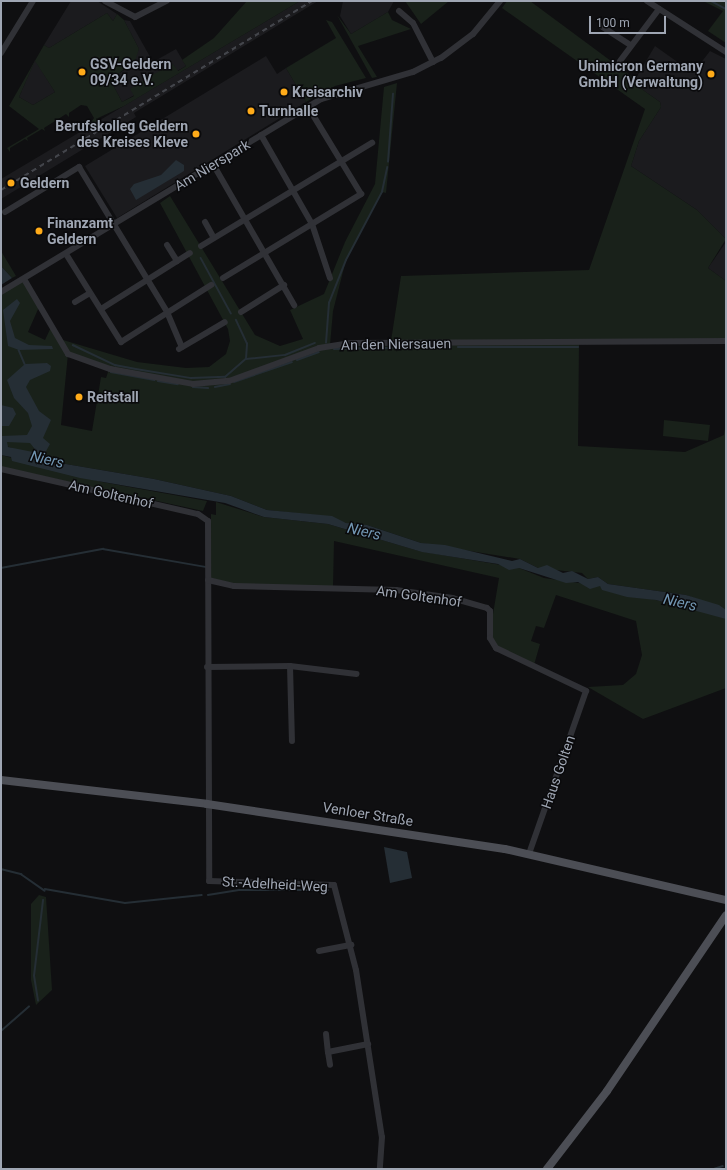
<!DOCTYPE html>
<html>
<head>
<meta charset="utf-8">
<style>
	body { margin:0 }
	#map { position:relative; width:727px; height:1170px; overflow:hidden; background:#0f0f11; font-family:Roboto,sans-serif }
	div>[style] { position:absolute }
	.built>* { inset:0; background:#1b1b1e }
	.green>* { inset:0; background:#19211a }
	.water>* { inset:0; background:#252e35 }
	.stream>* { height:1.5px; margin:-0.75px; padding:0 0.75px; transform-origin:0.75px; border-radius:0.75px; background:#252e35 }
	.minor>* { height:6px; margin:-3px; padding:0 3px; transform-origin:3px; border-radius:3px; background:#303136 }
	.major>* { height:8px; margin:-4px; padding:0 4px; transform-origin:4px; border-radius:4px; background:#4c4e55 }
	.rail>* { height:1.5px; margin-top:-0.75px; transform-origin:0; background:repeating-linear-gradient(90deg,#43454b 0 5px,transparent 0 9px) }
	.dots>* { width:11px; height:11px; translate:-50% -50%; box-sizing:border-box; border:2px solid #0a0a0c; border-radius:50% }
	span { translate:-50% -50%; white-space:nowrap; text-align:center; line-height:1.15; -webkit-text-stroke:3px #0a0a0c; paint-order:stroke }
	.poi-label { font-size:14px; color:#9fa6b3; font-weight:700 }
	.left { translate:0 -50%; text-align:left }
	.right { translate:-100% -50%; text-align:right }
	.street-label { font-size:14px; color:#9fa6b3 }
	.water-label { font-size:15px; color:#7296b2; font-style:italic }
	.frame { position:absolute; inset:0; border:2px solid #9fa6b3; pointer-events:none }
	.scale { position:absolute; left:589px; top:16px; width:77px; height:18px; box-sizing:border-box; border:2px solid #9fa6b3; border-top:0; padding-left:5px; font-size:12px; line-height:14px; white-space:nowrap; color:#9fa6b3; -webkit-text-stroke:3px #0a0a0c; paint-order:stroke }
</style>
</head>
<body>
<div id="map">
	<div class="built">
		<div style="clip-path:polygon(71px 1px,97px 1px,117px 14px,113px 21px,107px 13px,49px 48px,44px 45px)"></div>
		<div style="clip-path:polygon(300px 1px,318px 1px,134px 113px,136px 117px,1px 199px,1px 179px)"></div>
		<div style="clip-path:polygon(343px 1px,394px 1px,388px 12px,351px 34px,340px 16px)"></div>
		<div style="clip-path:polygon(124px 20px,130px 21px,153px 62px,176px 49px,186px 66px,122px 102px,112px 83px,118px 74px,132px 65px,139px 49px)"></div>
		<div style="clip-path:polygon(655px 46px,693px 73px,710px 51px,726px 59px,726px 239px,697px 210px,631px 166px,639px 141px,661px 107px,660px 102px,633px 83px)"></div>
		<div style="clip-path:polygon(266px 56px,277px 74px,286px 68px,306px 102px,117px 218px,85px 166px)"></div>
		<div style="clip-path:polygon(35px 60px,55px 92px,33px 105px,19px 97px)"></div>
		<div style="clip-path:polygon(726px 242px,726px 281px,708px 268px)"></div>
	</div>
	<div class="green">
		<div style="clip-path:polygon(evenodd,247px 1px,300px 1px,124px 106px,98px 118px,100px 122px,86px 130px,94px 118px,87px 106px,81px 105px,69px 113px,69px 117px,66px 114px,44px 128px,45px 131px,42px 129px,27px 138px,28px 141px,25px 139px,10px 148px,10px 152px,7px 148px,39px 129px,9px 106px,44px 45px,49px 48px,107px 13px,113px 21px,117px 14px,124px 20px,139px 49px,135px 61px,118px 74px,112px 83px,122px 102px,134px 96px,130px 89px,154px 74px,173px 64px,178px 71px,186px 66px,182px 60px,214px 38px,247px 1px,35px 61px,55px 92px,33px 105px,19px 97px,35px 61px)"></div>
		<div style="clip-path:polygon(405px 1px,449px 1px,421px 24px)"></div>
		<div style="clip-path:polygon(evenodd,507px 1px,530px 1px,634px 78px,633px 83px,660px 102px,661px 107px,639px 141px,631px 166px,697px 210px,726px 239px,708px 268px,726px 281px,726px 338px,579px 343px,578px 446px,685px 452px,724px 435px,726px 422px,726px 610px,686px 595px,608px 584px,598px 577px,588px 579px,582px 573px,538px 568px,520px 559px,421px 543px,367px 525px,356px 526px,323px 516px,267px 510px,231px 496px,154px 479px,48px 461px,1px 444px,1px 292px,24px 279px,39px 307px,28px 332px,45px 340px,52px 325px,63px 340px,137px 362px,186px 368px,209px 367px,226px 354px,230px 341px,228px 329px,160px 203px,170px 196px,255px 335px,280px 346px,303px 339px,290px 310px,324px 294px,345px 242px,375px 184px,384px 87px,397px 83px,386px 193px,382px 192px,346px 260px,333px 311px,330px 345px,391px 341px,401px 276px,589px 270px,645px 109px,502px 8px,507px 1px,68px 354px,110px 369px,196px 384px,108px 372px,106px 378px,101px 377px,92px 431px,61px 425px,68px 354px)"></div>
		<div style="clip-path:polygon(703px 1px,726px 1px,726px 43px,708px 31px,723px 11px)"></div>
		<div style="clip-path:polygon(388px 12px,392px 20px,411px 29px,358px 46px,377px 77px,372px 78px,337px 15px,351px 34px)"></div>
		<div style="clip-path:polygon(326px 20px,332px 22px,366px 78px,335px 86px,306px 102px,286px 68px,336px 38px)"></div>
		<div style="clip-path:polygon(1px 251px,16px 276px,12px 278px,1px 266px)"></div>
		<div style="clip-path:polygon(664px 420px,710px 425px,708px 441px,663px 436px)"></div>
		<div style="clip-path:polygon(1px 455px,102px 482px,207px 501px,203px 511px,1px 467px)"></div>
		<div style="clip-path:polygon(216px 502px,264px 517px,328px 524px,419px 551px,519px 568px,544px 578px,600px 586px,720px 616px,726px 619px,726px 688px,643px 719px,588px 687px,623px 685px,636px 674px,642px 655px,636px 621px,556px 595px,544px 628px,536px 626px,531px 641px,540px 644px,534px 665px,496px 649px,489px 638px,499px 578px,334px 541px,333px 587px,234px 584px,211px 578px,211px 514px,216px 515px)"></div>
		<div style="clip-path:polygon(39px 895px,46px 897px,52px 990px,36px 1005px,31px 980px,31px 904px)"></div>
	</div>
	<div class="water">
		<div style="clip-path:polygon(176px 160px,184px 165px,184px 171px,136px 200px,130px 189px,134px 184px,161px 175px)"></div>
		<div style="clip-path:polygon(1px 266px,12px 278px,1px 285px)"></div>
		<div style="clip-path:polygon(17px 299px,20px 303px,10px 321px,15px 338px,29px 345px,52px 346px,53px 349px,19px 350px,8px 346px,3px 310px)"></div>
		<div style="clip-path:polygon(evenodd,47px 363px,51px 366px,50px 371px,30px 380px,26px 387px,39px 411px,51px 420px,43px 438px,50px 444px,45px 453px,48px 461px,154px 479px,231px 496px,267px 510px,332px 516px,346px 523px,367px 525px,421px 543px,445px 545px,512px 561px,520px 559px,538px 568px,547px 565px,563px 573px,572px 571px,588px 579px,598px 577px,608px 584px,686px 595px,719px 605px,726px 610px,726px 619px,656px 600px,627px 597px,602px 590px,600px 586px,590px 589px,578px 582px,566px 583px,519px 568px,509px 570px,498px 564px,422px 552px,328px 524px,264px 517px,225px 503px,80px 478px,12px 461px,11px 457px,1px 455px,1px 436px,27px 435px,32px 426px,28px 413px,14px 398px,7px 380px,25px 364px,47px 363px,7px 442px,30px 443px,38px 453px,8px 447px,7px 442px)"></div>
		<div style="clip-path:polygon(1px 405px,13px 408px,16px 414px,9px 426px,1px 426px)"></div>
		<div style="clip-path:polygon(384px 847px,407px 852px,412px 878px,390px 883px)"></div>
	</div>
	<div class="stream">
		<div style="left:711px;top:1px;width:17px;rotate:28deg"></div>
		<div style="left:388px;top:162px;width:68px;rotate:-85.8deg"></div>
		<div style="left:201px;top:258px;width:63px;rotate:61.4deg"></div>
		<div style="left:326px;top:343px;width:40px;rotate:-85.7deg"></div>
		<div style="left:329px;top:303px;width:46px;rotate:-68.4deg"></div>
		<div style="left:346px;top:260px;width:77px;rotate:-62.1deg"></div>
		<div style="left:382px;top:192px;width:25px;rotate:-78deg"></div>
		<div style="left:73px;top:345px;width:47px;rotate:25.5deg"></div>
		<div style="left:115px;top:365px;width:21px;rotate:11deg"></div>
		<div style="left:136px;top:369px;width:56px;rotate:9.3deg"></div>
		<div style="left:191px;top:378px;width:34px;rotate:-2deg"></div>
		<div style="left:225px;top:377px;width:28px;rotate:-41deg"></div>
		<div style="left:246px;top:359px;width:15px;rotate:-86deg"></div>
		<div style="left:247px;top:344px;width:26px;rotate:-115deg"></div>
		<div style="left:458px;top:347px;width:120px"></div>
		<div style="left:382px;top:348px;width:69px;rotate:-0.8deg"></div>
		<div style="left:334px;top:349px;width:42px;rotate:-1.4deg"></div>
		<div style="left:19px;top:350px;width:15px;rotate:67deg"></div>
		<div style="left:246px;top:359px;width:39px;rotate:-6deg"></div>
		<div style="left:285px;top:355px;width:32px;rotate:-22deg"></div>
		<div style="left:297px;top:360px;width:23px;rotate:-20deg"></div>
		<div style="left:111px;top:372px;width:44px;rotate:10.5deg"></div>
		<div style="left:158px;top:381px;width:20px;rotate:9deg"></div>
		<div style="left:234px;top:382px;width:61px;rotate:-19deg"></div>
		<div style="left:193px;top:387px;width:15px;rotate:4deg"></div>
		<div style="left:215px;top:387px;width:15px;rotate:-11deg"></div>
		<div style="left:1px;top:568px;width:104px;rotate:-10.6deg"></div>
		<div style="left:103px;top:549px;width:105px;rotate:9.9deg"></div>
		<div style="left:1px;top:869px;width:21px;rotate:14deg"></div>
		<div style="left:21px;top:874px;width:29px;rotate:35deg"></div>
		<div style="left:45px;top:889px;width:81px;rotate:9.9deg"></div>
		<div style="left:125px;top:903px;width:77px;rotate:-5.9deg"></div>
		<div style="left:208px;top:895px;width:31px;rotate:-9deg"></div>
		<div style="left:239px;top:890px;width:89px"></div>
		<div style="left:38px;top:1001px;width:25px;rotate:-99deg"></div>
		<div style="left:34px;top:976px;width:76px;rotate:-83.2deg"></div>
		<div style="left:1px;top:1031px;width:37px;rotate:-41deg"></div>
		<div style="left:714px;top:1169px;width:9px;rotate:-18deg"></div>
	</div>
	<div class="minor">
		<div style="left:105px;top:1px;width:34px;rotate:28deg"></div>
		<div style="left:135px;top:17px;width:36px;rotate:-27deg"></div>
		<div style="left:647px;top:1px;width:94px;rotate:32.8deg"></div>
		<div style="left:399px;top:11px;width:18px;rotate:41deg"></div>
		<div style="left:413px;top:23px;width:44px;rotate:62.9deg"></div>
		<div style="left:601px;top:26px;width:35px;rotate:33deg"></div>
		<div style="left:1px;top:53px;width:61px;rotate:-58.4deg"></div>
		<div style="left:620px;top:61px;width:65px;rotate:-53.1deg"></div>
		<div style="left:261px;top:135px;width:103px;rotate:60.2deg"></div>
		<div style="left:312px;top:224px;width:57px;rotate:71.6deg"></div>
		<div style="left:213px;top:164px;width:163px;rotate:60.1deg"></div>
		<div style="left:5px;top:212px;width:87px;rotate:-31.3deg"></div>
		<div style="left:79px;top:167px;width:170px;rotate:58.7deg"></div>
		<div style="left:167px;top:312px;width:38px;rotate:67deg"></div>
		<div style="left:205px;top:222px;width:18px;rotate:61deg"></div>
		<div style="left:167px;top:245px;width:19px;rotate:58deg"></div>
		<div style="left:201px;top:246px;width:200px;rotate:-31.1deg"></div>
		<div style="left:66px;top:254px;width:104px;rotate:58deg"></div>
		<div style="left:121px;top:342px;width:107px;rotate:-32.3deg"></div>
		<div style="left:223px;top:278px;width:162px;rotate:-31.3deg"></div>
		<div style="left:361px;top:194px;width:102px;rotate:-121.3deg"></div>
		<div style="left:24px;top:279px;width:87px;rotate:59.6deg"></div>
		<div style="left:68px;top:354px;width:45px;rotate:19.7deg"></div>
		<div style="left:110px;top:369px;width:84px;rotate:10.2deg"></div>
		<div style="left:193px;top:384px;width:36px;rotate:-5deg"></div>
		<div style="left:229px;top:381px;width:96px;rotate:-20.1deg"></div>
		<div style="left:319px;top:348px;width:32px;rotate:-9deg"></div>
		<div style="left:351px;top:343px;width:375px;rotate:-0.3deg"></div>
		<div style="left:1px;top:292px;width:374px;rotate:-31.1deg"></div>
		<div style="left:321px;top:99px;width:96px;rotate:-16.4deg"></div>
		<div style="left:413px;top:72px;width:31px;rotate:-27deg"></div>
		<div style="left:441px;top:58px;width:40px;rotate:-37deg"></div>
		<div style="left:473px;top:34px;width:43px;rotate:-50.7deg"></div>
		<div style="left:75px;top:302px;width:17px;rotate:-31deg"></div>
		<div style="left:101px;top:309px;width:105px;rotate:-32.2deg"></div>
		<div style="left:241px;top:312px;width:51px;rotate:-32.1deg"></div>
		<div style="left:179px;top:349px;width:53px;rotate:-30.4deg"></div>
		<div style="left:1px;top:469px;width:202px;rotate:12.9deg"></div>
		<div style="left:198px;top:514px;width:12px;rotate:35deg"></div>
		<div style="left:208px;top:521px;width:360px;rotate:89.8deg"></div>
		<div style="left:209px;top:881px;width:125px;rotate:1.8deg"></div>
		<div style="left:334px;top:885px;width:88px;rotate:75.5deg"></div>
		<div style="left:356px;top:970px;width:169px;rotate:81.2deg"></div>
		<div style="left:382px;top:1137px;width:32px;rotate:94deg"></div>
		<div style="left:208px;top:580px;width:27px;rotate:13deg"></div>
		<div style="left:234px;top:586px;width:162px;rotate:1.4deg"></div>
		<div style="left:396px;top:590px;width:57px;rotate:8.1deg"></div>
		<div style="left:452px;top:598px;width:36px;rotate:16deg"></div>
		<div style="left:487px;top:608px;width:4px;rotate:45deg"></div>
		<div style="left:490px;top:611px;width:27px;rotate:90deg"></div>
		<div style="left:490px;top:638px;width:12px;rotate:59deg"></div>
		<div style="left:496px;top:648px;width:100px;rotate:25.5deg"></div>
		<div style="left:586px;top:691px;width:173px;rotate:109.3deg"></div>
		<div style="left:290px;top:666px;width:75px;rotate:88.5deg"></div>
		<div style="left:207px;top:667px;width:83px;rotate:-0.7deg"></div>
		<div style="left:290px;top:666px;width:67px;rotate:6.8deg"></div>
		<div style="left:319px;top:951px;width:33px;rotate:-11deg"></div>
		<div style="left:326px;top:1034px;width:18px;rotate:84deg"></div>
		<div style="left:328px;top:1052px;width:41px;rotate:-11.3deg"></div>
		<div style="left:328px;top:1052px;width:13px;rotate:81deg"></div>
	</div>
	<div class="major">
		<div style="left:1px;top:780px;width:207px;rotate:6.6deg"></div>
		<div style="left:207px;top:804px;width:301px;rotate:8.6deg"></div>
		<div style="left:505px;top:849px;width:227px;rotate:13deg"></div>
		<div style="left:547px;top:1169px;width:98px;rotate:-52.4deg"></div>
		<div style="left:607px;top:1091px;width:212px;rotate:-55.9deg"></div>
	</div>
	<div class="rail">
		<div style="left:1px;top:190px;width:364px;rotate:-31.3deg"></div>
	</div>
	<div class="dots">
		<div style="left:82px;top:72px;background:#ffab19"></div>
		<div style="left:711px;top:74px;background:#ffab19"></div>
		<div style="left:284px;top:92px;background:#ffab19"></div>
		<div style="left:251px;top:111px;background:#ffab19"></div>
		<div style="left:196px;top:134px;background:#ffab19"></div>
		<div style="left:11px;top:183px;background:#ffab19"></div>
		<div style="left:39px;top:231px;background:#ffab19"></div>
		<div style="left:79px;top:397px;background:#ffab19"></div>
	</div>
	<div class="poi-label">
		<span class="left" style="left:90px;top:72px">GSV-Geldern<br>09/34 e.V.</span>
		<span class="right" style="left:703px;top:74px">Unimicron Germany<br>GmbH (Verwaltung)</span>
		<span class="left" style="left:292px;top:92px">Kreisarchiv</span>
		<span class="left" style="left:259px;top:111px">Turnhalle</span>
		<span class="right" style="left:188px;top:134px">Berufskolleg Geldern<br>des Kreises Kleve</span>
		<span class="left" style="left:20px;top:183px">Geldern</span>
		<span class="left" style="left:47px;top:231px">Finanzamt<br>Geldern</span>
		<span class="left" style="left:87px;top:397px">Reitstall</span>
	</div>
	<div class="street-label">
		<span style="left:212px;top:165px;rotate:-31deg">Am Nierspark</span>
		<span style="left:396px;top:344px;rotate:-1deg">An den Niersauen</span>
		<span style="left:111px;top:494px;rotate:13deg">Am Goltenhof</span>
		<span style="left:419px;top:596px;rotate:8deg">Am Goltenhof</span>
		<span style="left:558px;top:772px;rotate:-71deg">Haus Golten</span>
		<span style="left:368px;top:814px;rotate:9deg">Venloer Straße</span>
		<span style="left:275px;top:884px;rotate:3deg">St.-Adelheid-Weg</span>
	</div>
	<div class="water-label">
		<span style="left:47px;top:460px;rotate:13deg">Niers</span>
		<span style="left:364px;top:532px;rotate:13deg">Niers</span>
		<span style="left:680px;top:603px;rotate:13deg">Niers</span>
	</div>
	<div class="frame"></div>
	<div class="scale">100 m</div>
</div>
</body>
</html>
